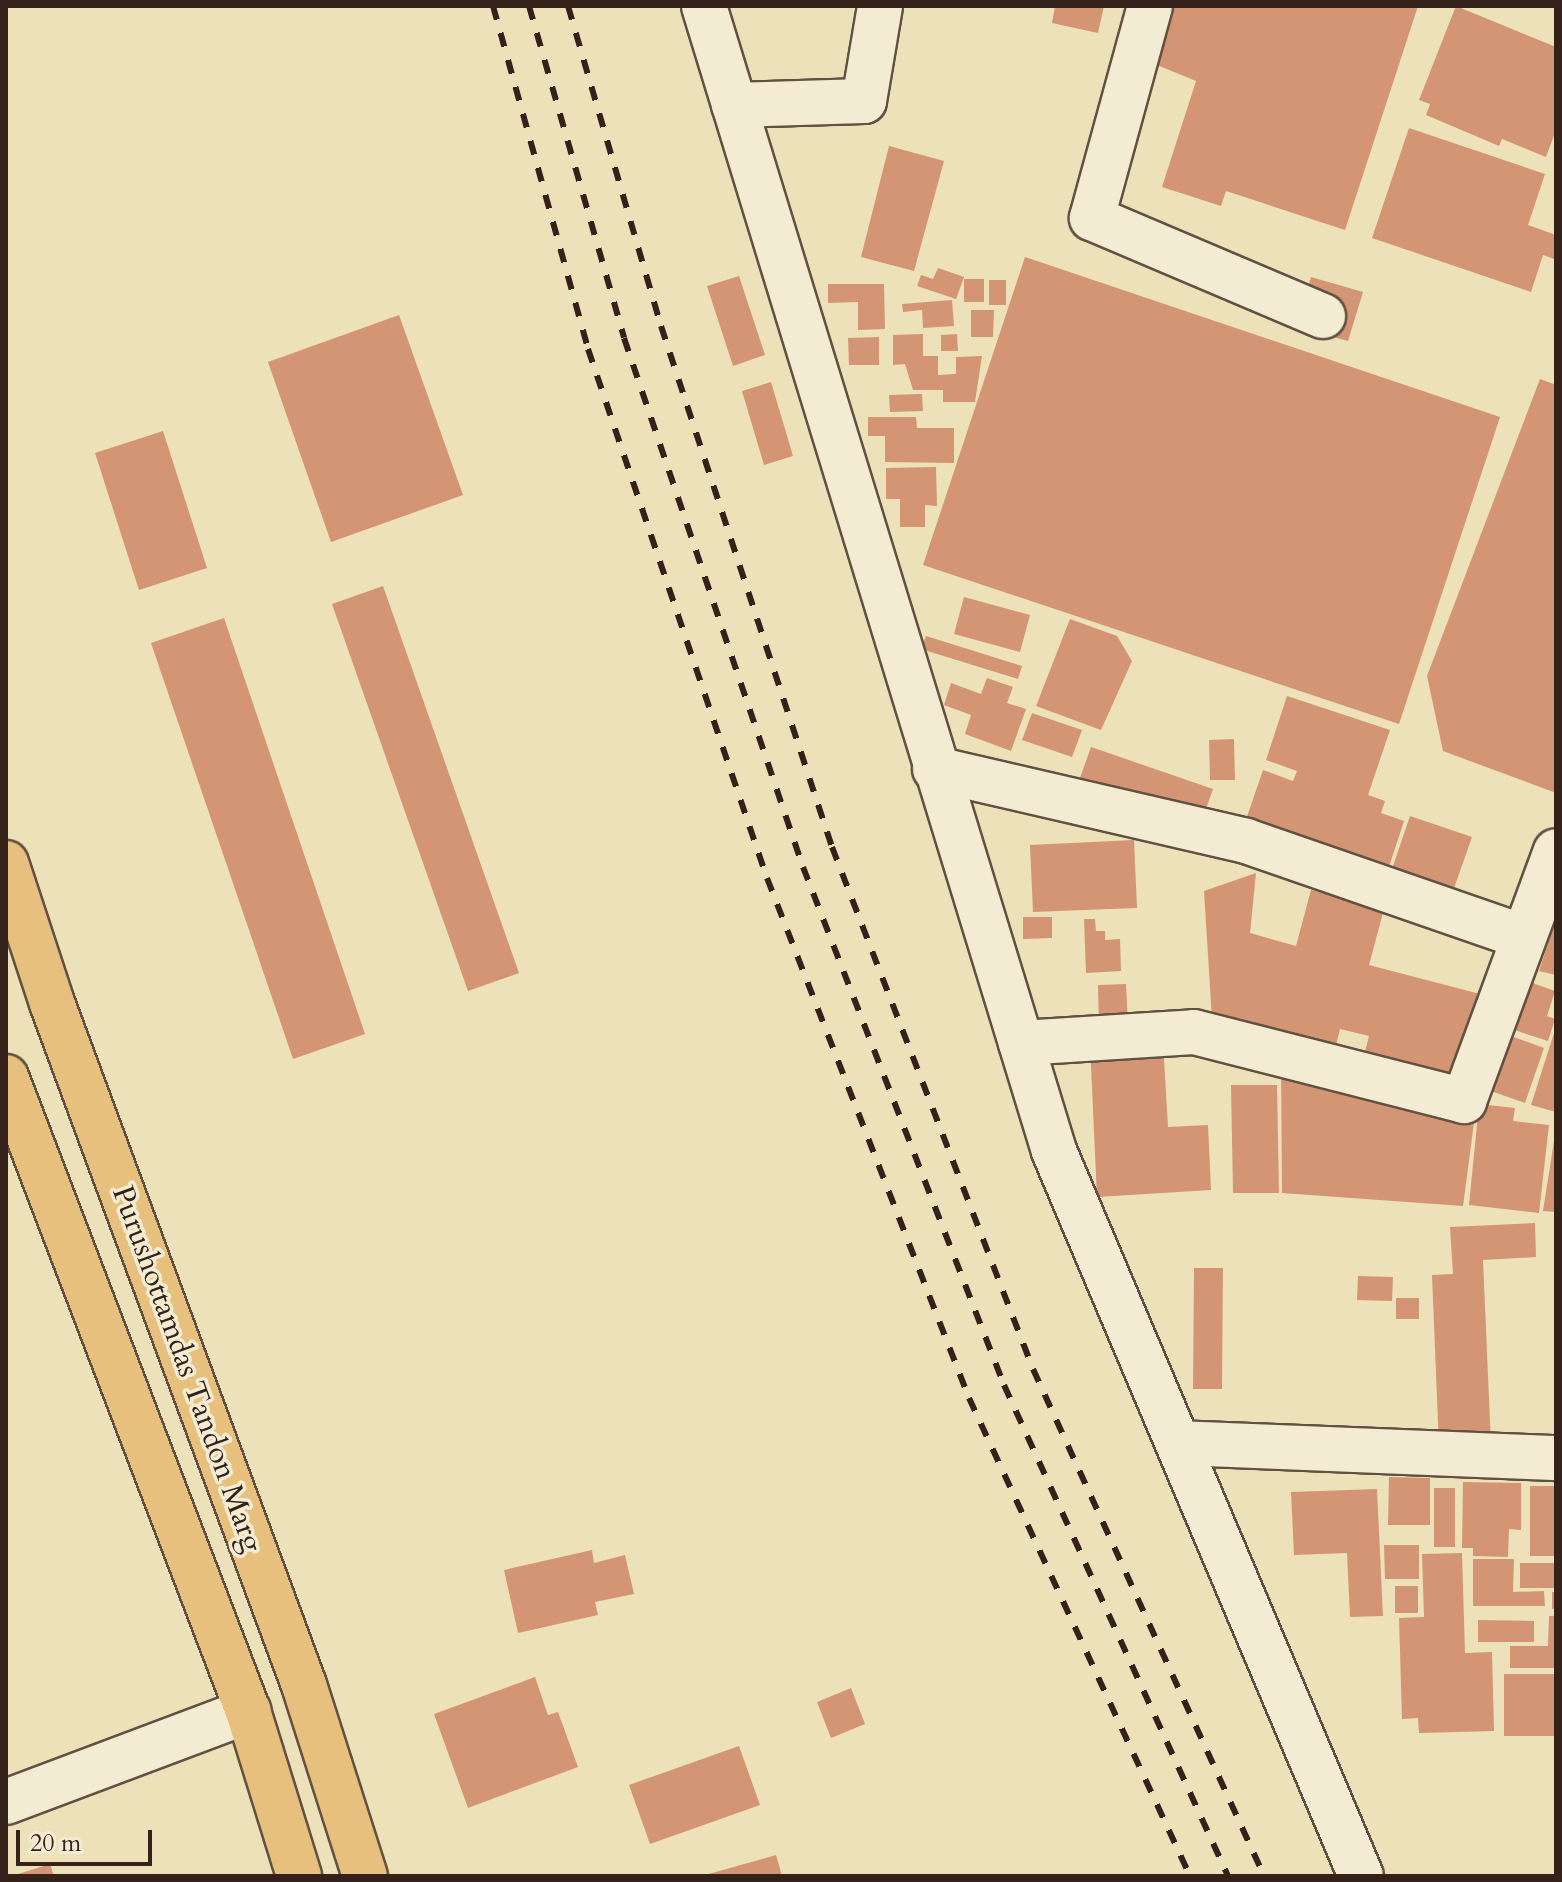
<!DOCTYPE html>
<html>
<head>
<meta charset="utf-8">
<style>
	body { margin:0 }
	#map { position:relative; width:1562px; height:1882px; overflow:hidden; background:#ede1b9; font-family:Cardo,serif }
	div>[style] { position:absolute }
	.building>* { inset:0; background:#d39573 }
	.roads { filter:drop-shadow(2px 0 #625142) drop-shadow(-2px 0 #625142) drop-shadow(0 2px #625142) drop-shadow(0 -2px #625142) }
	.street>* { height:44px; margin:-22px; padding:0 22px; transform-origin:22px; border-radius:22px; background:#f3ecd2 }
	.primary>* { height:44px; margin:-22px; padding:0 22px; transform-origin:22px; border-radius:22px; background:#e6c07c }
	.rail>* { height:6px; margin-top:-3px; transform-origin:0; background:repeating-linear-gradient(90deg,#33211a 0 14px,transparent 0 28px) }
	span { translate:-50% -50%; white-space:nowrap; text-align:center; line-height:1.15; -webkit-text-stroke:7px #f3ecd2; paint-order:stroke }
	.street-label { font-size:30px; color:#33211a }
	.frame { position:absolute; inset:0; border:8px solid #33211a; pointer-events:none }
	.scale { position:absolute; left:16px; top:1830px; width:136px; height:36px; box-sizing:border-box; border:4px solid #33211a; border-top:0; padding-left:10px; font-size:24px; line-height:28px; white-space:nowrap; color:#33211a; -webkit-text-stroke:6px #f3ecd2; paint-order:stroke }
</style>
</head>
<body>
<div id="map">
	<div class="building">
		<div style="clip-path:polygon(1055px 6px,1104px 6px,1098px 33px,1052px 23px)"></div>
		<div style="clip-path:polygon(1173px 6px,1418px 6px,1345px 230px,1226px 191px,1221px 206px,1162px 187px,1196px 81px,1152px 63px)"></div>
		<div style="clip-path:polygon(1456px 6px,1556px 47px,1556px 130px,1546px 157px,1502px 139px,1499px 146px,1426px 115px,1430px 104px,1419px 100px)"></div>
		<div style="clip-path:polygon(1409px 128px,1545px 174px,1528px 225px,1556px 235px,1556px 252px,1554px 259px,1543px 255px,1531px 292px,1372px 238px)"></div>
		<div style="clip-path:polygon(889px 146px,944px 161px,914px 271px,861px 257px)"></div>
		<div style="clip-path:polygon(1025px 257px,1500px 417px,1399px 724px,923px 565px)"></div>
		<div style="clip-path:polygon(938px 268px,964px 277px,956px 299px,917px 286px,921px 275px,933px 279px)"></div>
		<div style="clip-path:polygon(739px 276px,765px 355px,733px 366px,707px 286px)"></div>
		<div style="clip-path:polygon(1311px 277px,1363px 292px,1348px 341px,1326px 335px,1302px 308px)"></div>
		<div style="clip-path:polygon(964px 279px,984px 279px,984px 302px,964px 302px)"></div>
		<div style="clip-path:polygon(989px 280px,1006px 280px,1006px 305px,989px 305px)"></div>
		<div style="clip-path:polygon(828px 284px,884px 284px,885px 329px,858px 330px,858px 302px,828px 303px)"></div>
		<div style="clip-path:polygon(952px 300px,954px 326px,923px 328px,922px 310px,903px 312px,902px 304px)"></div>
		<div style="clip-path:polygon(971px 310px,994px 310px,993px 337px,971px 337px)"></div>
		<div style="clip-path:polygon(399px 315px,463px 495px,331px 542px,268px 362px)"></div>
		<div style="clip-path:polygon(923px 334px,923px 356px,938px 356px,938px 375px,956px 374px,956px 357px,982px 356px,975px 402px,943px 402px,943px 390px,913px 390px,905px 364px,893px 365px,893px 335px)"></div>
		<div style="clip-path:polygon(957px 334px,958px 351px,941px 351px,941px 335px)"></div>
		<div style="clip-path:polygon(879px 337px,879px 365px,849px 365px,848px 338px)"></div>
		<div style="clip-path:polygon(1540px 379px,1556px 385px,1556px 793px,1443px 751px,1427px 676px)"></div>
		<div style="clip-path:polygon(771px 382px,793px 456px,764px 465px,742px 391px)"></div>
		<div style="clip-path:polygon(922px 394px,923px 411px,890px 412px,889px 395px)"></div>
		<div style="clip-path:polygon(868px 417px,916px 417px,917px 428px,954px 428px,954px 463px,885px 462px,885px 436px,868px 436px)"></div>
		<div style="clip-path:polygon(163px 431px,207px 568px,139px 590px,95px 453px)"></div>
		<div style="clip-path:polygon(936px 467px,937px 506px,925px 505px,925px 527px,900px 527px,900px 499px,886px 499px,886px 468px)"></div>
		<div style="clip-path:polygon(383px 586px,519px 973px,468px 991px,332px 604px)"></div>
		<div style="clip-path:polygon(964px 597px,1030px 615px,1020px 652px,954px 634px)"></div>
		<div style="clip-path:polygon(224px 618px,365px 1034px,293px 1059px,151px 643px)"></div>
		<div style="clip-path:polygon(1070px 619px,1117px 636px,1132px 661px,1101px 730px,1036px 706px)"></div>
		<div style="clip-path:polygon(926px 636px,1022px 666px,1018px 679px,921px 649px)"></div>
		<div style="clip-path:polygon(987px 678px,1013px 687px,1007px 703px,1026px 709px,1011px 751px,965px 734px,971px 715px,944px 705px,951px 683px,981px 694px)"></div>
		<div style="clip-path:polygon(1287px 696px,1390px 730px,1368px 795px,1385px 801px,1381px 813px,1404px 821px,1385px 879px,1241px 834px,1263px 770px,1293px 781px,1297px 771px,1266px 760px)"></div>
		<div style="clip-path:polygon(1032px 713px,1082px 730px,1072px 757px,1022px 740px)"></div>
		<div style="clip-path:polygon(1234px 739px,1235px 780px,1210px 780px,1209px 740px)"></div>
		<div style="clip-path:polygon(1091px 747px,1213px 789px,1202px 820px,1080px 778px)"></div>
		<div style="clip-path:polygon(1410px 816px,1472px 837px,1453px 891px,1392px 869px)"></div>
		<div style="clip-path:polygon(1134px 840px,1137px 908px,1033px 912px,1030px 845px)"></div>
		<div style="clip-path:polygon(1256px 873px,1250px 933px,1296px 946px,1311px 890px,1384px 909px,1369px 965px,1480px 994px,1459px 1077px,1365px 1052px,1369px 1036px,1340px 1029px,1336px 1045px,1212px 1019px,1204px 891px)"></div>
		<div style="clip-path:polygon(1023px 917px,1052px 917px,1052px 938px,1023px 939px)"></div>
		<div style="clip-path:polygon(1084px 919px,1095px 919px,1096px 931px,1105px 931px,1105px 940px,1120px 939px,1121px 971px,1086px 973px)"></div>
		<div style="clip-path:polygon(1555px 922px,1556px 922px,1556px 975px,1539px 971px)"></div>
		<div style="clip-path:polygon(1527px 981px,1555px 991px,1547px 1016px,1555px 1019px,1548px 1041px,1511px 1029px)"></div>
		<div style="clip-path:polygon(1126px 984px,1128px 1025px,1099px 1026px,1098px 985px)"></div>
		<div style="clip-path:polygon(1555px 1030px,1556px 1031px,1556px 1112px,1531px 1105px)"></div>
		<div style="clip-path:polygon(1508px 1035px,1544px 1048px,1525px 1103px,1488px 1090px)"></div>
		<div style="clip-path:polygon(1163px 1041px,1168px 1127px,1208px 1125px,1211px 1190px,1097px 1197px,1090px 1044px)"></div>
		<div style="clip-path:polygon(1281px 1062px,1475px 1115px,1463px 1206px,1282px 1193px)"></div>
		<div style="clip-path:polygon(1231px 1085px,1277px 1085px,1279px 1193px,1233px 1193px)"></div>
		<div style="clip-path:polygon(1479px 1104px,1515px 1108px,1513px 1121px,1549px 1125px,1539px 1213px,1469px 1205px)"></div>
		<div style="clip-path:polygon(1554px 1141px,1556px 1212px,1543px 1211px)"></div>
		<div style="clip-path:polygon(1535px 1223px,1536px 1257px,1483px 1260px,1491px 1445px,1439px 1447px,1432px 1275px,1453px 1274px,1450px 1227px)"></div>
		<div style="clip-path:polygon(1194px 1268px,1223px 1268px,1222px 1389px,1193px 1389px)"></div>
		<div style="clip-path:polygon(1358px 1276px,1393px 1277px,1392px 1301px,1357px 1300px)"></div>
		<div style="clip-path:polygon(1396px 1298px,1419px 1298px,1419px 1319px,1396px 1319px)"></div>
		<div style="clip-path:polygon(1389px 1477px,1430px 1478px,1430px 1525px,1388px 1525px)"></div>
		<div style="clip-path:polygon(1463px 1482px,1521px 1483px,1521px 1530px,1509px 1529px,1508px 1557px,1473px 1556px,1473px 1548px,1462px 1548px)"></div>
		<div style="clip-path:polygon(1530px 1486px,1556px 1486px,1556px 1556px,1530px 1556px)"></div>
		<div style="clip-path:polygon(1434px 1488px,1455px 1488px,1455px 1547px,1434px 1547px)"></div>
		<div style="clip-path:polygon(1377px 1489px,1383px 1616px,1350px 1617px,1347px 1553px,1294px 1555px,1291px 1492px)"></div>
		<div style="clip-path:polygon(1384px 1545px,1419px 1545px,1419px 1579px,1385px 1579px)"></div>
		<div style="clip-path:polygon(592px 1550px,594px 1563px,625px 1555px,634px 1594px,595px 1602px,598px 1615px,518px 1633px,504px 1570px)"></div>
		<div style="clip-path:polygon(1462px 1553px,1465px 1653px,1492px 1652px,1494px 1731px,1419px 1733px,1418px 1718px,1402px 1719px,1399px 1618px,1424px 1617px,1422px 1554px)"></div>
		<div style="clip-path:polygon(1473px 1559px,1514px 1559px,1513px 1592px,1544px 1591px,1545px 1606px,1473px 1606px)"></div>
		<div style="clip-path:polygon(1520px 1563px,1556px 1563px,1556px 1588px,1520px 1588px)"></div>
		<div style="clip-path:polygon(1395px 1586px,1418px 1586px,1418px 1613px,1395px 1613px)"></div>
		<div style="clip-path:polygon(1552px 1592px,1556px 1592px,1556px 1609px,1552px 1609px)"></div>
		<div style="clip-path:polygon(1549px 1616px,1556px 1616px,1556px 1668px,1510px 1668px,1510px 1646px,1548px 1646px)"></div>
		<div style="clip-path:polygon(1478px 1620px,1534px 1621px,1534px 1642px,1478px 1642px)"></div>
		<div style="clip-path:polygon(1504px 1674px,1556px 1674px,1556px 1736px,1504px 1736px)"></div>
		<div style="clip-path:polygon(535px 1677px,548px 1715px,558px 1712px,578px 1767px,468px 1808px,434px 1714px)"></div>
		<div style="clip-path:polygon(851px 1688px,865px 1724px,831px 1738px,817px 1702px)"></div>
		<div style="clip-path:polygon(739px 1746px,760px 1805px,650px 1844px,629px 1785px)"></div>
		<div style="clip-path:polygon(776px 1855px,782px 1876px,705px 1876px,705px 1875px)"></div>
		<div style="clip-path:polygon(50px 1864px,54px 1876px,15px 1876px,15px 1875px)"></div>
	</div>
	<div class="roads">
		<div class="street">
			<div style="left:704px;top:6px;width:1197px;rotate:73deg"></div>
			<div style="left:1054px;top:1151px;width:787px;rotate:67.05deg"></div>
			<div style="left:1150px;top:6px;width:220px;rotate:105.3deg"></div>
			<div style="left:1092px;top:218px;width:251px;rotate:23deg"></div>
			<div style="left:734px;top:105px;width:130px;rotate:-1.8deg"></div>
			<div style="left:864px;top:101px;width:96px;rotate:-80.4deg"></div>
			<div style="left:935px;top:769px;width:319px;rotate:13deg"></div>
			<div style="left:1246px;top:841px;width:293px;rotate:19.1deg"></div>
			<div style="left:1021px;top:1043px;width:173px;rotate:-3.6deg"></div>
			<div style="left:1194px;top:1032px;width:279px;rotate:14.3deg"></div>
			<div style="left:1464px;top:1101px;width:266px;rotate:-69.8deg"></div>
			<div style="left:1179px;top:1443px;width:377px;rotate:2.3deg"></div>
			<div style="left:6px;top:1802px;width:259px;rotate:-20.6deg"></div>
		</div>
		<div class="primary">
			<div style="left:6px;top:863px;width:147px;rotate:71.8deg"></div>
			<div style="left:52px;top:1003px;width:727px;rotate:69.72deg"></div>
			<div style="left:304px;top:1685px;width:201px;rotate:72.3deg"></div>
			<div style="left:6px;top:1077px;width:679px;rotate:69.11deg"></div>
			<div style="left:248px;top:1711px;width:173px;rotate:72.8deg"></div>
		</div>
	</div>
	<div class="rail">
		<div style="left:493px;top:6px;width:356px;rotate:74.5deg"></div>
		<div style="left:588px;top:349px;width:558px;rotate:71.31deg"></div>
		<div style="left:767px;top:878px;width:558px;rotate:68.77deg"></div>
		<div style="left:969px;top:1398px;width:527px;rotate:65.19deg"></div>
		<div style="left:529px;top:6px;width:345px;rotate:74deg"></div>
		<div style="left:624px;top:338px;width:558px;rotate:71.31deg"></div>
		<div style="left:803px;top:867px;width:556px;rotate:68.79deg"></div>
		<div style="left:1004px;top:1385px;width:540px;rotate:65.48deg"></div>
		<div style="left:568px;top:6px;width:333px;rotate:73.8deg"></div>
		<div style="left:661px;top:326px;width:548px;rotate:71.83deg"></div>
		<div style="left:832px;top:847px;width:559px;rotate:68.94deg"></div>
		<div style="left:1033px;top:1369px;width:557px;rotate:65.5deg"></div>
	</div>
	<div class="street-label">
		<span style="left:187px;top:1369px;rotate:70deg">Purushottamdas Tandon Marg</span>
	</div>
	<div class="frame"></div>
	<div class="scale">20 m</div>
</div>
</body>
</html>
